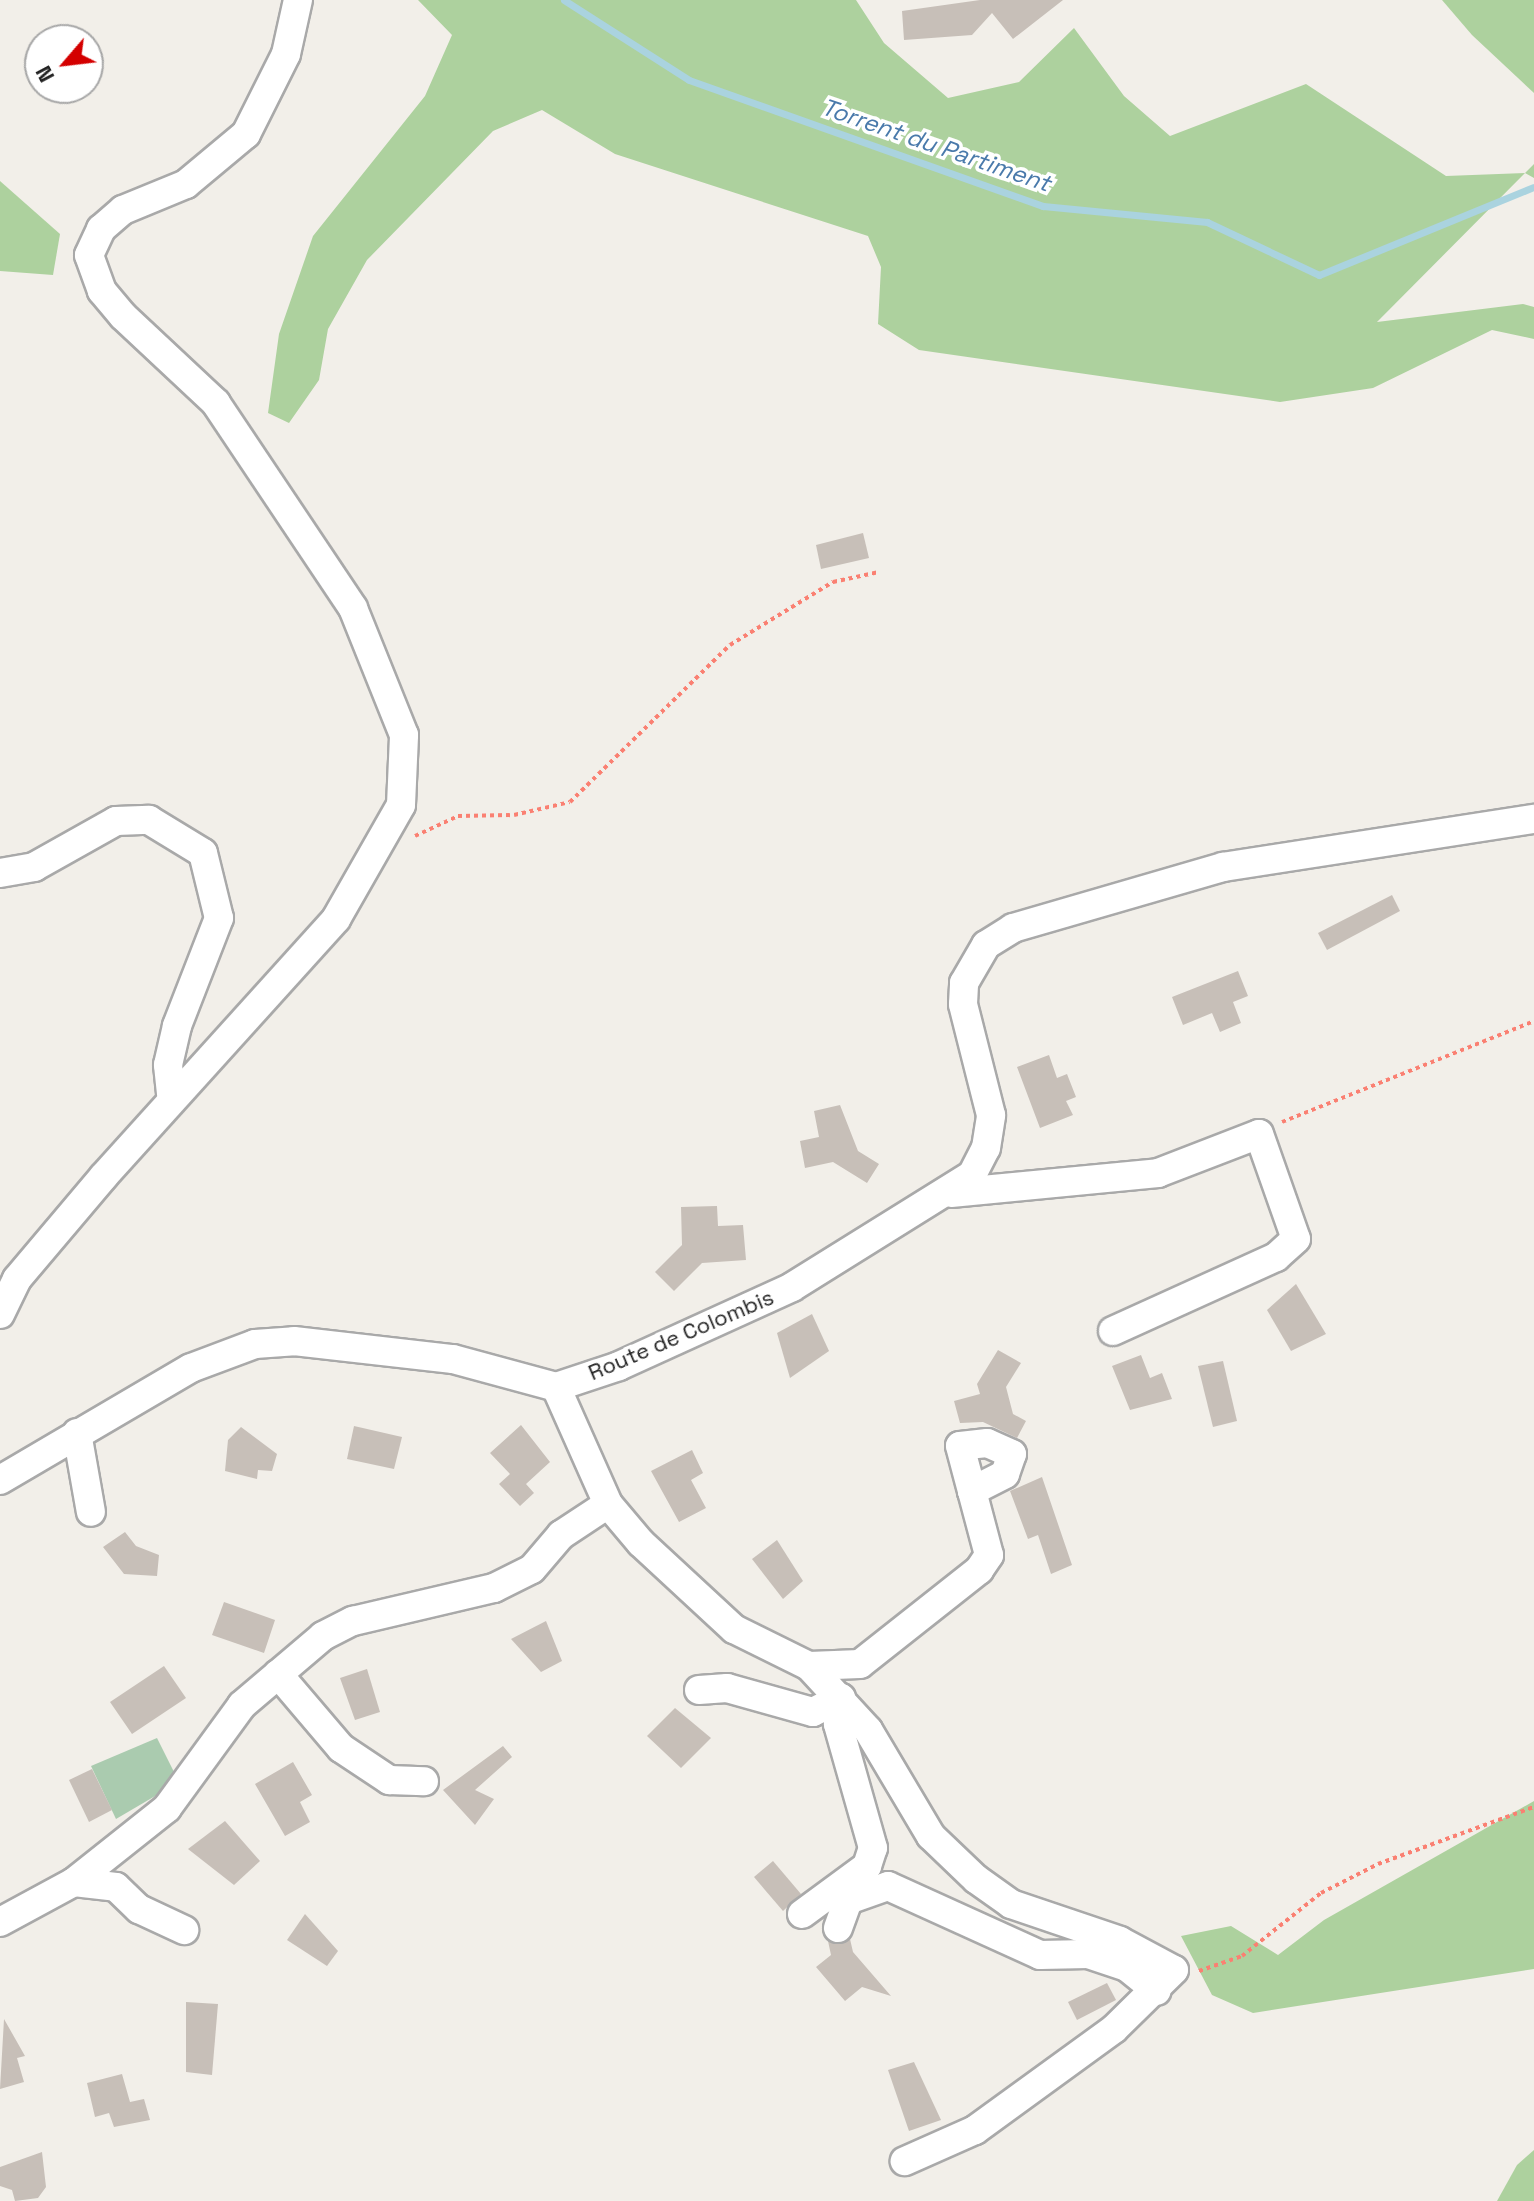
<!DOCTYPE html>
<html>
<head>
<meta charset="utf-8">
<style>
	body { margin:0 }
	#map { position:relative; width:1534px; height:2201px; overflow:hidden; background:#f2efe9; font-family:"Space Grotesk",sans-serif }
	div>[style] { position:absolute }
	.forest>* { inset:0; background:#add19e }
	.cemetery>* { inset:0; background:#aacbaf }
	.stream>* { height:7px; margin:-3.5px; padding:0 3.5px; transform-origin:3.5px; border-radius:3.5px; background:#aad3df }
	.building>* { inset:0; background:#c7bfb8 }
	.path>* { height:4px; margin-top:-2px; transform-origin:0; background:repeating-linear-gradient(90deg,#fa8072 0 4px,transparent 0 8px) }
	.roads { filter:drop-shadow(2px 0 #a9a9a9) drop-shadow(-2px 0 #a9a9a9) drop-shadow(0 2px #a9a9a9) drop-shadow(0 -2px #a9a9a9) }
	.minor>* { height:28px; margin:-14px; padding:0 14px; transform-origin:14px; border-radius:14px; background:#fff }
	span { translate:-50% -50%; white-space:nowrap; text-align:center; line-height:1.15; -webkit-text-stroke:7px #fff; paint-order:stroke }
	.street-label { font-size:22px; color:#222 }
	.water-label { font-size:24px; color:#4a7aab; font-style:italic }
	.north { position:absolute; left:24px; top:24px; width:80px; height:80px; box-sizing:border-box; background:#fff; border:2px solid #a7a7a7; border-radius:50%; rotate:242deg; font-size:22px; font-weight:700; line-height:32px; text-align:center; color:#222 }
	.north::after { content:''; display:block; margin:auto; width:28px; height:36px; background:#d40000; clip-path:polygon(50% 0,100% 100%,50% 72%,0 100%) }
</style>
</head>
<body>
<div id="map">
	<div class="forest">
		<div style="clip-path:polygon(418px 0,856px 0,884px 43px,948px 98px,1019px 82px,1074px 28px,1124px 96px,1170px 136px,1306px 84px,1446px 176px,1525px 173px,1534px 164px,1534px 178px,1525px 173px,1377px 322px,1523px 304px,1534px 307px,1534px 339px,1492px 330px,1373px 388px,1280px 402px,919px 350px,878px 324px,881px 267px,868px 236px,615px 154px,542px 110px,493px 131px,367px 260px,328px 329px,319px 380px,289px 423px,268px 413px,279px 334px,313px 236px,425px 96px,452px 35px)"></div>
		<div style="clip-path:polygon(1442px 0,1534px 0,1534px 93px,1472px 35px)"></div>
		<div style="clip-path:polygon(0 181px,60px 234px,53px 275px,0 271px)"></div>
		<div style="clip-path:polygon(1534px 1801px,1534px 1969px,1253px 2013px,1212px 1995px,1181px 1936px,1231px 1926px,1278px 1955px,1324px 1920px)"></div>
		<div style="clip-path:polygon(1534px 2150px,1534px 2201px,1497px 2201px,1517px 2165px)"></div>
	</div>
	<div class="cemetery">
		<div style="clip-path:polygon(157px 1738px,179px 1782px,116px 1819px,91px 1766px)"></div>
	</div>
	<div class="stream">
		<div style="left:564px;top:0;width:148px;rotate:32.6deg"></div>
		<div style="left:689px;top:80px;width:376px;rotate:19.6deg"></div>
		<div style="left:1043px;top:206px;width:165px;rotate:5.6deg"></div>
		<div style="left:1207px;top:222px;width:124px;rotate:25.3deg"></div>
		<div style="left:1319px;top:275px;width:232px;rotate:-22.3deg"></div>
	</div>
	<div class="building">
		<div style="clip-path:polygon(980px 0,1063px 0,1013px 39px,992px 13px,972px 35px,904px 40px,902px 11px)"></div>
		<div style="clip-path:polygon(863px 533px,869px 558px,821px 569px,816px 545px)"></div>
		<div style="clip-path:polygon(1392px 895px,1400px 911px,1327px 950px,1318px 933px)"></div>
		<div style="clip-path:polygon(1238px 971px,1248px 996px,1233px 1002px,1241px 1023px,1220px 1032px,1212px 1013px,1183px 1025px,1172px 997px)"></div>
		<div style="clip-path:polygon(1049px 1055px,1057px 1078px,1067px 1074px,1076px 1097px,1066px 1101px,1073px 1115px,1040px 1128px,1017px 1067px)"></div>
		<div style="clip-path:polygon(840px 1105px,858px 1151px,879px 1164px,867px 1183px,833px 1162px,805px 1168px,800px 1141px,819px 1137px,814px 1111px)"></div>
		<div style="clip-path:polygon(717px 1206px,718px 1226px,743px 1225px,746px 1260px,702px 1263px,674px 1291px,655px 1272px,682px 1245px,681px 1207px)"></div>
		<div style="clip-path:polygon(1296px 1284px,1326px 1334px,1291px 1351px,1267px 1310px)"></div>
		<div style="clip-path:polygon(812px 1314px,829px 1351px,790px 1378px,777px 1333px)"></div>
		<div style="clip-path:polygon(998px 1350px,1021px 1363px,1006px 1387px,1013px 1414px,1026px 1421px,1017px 1438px,983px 1422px,960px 1423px,954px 1401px,980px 1394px,977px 1384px)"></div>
		<div style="clip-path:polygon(1141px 1355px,1150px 1378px,1162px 1373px,1172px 1399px,1130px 1410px,1112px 1366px)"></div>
		<div style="clip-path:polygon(1223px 1361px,1237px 1421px,1213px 1427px,1198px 1366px)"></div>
		<div style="clip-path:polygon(521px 1425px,550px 1462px,526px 1484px,534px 1493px,520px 1506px,499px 1484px,510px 1474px,490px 1453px)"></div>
		<div style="clip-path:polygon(354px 1426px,402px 1437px,394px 1469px,347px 1459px)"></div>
		<div style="clip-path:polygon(241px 1427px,277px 1454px,272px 1471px,258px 1470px,257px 1479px,225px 1471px,228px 1440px)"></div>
		<div style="clip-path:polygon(692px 1450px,703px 1473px,691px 1480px,706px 1508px,679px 1522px,651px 1471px)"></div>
		<div style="clip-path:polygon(1042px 1477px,1072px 1565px,1051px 1574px,1038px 1535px,1028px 1539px,1010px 1491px)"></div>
		<div style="clip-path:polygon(125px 1532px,136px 1546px,159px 1555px,157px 1576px,124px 1574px,103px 1547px)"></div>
		<div style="clip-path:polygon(777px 1540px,803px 1581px,783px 1599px,752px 1559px)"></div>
		<div style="clip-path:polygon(224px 1602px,275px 1620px,264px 1653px,212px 1635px)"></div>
		<div style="clip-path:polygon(546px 1621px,562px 1661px,541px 1672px,511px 1639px)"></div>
		<div style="clip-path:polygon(164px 1666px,186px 1698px,132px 1734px,110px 1702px)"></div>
		<div style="clip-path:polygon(367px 1669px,380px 1712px,355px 1720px,340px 1678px)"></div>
		<div style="clip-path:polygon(675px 1708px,711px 1738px,681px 1768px,647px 1736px)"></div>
		<div style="clip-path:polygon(503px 1746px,512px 1757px,475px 1790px,494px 1799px,475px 1825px,443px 1790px)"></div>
		<div style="clip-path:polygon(293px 1762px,312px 1795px,300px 1802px,310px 1822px,285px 1836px,255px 1784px)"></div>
		<div style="clip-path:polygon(92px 1769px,112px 1810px,89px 1822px,69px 1780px)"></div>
		<div style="clip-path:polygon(225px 1821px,260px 1861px,234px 1885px,188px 1849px)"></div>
		<div style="clip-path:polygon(773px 1861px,801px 1894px,783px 1911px,754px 1877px)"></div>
		<div style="clip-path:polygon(305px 1914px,338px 1951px,327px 1966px,287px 1940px)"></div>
		<div style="clip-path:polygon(850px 1939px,853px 1952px,891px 1996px,862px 1987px,845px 2001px,816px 1967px,831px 1955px,828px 1941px)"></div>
		<div style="clip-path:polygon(1107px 1983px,1116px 2000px,1077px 2020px,1068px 2002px)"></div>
		<div style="clip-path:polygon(186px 2002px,218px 2004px,212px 2075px,186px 2072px)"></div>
		<div style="clip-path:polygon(4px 2019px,25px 2056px,17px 2058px,24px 2082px,0 2089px)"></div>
		<div style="clip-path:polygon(914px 2062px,941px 2120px,909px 2131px,888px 2070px)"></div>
		<div style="clip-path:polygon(122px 2074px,130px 2102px,144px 2099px,150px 2120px,114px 2127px,109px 2113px,95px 2117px,87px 2083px)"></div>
		<div style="clip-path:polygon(42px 2152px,46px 2187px,38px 2198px,15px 2201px,12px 2190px,0 2186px,0 2167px)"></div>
	</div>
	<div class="path">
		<div style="left:415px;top:836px;width:47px;rotate:-24.9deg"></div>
		<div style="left:458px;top:816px;width:56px;rotate:-1deg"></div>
		<div style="left:514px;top:815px;width:57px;rotate:-13.1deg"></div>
		<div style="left:570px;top:802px;width:224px;rotate:-44.5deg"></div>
		<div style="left:730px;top:645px;width:121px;rotate:-31.5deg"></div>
		<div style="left:833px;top:582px;width:47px;rotate:-12.3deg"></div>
		<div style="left:1282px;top:1122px;width:271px;rotate:-21.8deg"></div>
		<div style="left:1199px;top:1971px;width:46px;rotate:-19.2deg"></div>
		<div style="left:1242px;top:1956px;width:101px;rotate:-38.6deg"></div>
		<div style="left:1321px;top:1893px;width:64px;rotate:-27deg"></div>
		<div style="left:1378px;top:1864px;width:166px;rotate:-20.1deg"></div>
	</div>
	<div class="roads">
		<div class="minor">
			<div style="left:0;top:873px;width:35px;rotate:-10deg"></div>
			<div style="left:34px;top:867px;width:94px;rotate:-29.3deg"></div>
			<div style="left:116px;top:821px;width:33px;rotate:-2deg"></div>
			<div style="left:149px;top:820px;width:63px;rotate:31.4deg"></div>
			<div style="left:203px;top:853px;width:67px;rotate:76.2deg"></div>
			<div style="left:219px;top:918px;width:116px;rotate:111.3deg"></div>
			<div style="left:177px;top:1026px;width:40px;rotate:103deg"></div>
			<div style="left:168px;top:1065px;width:31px;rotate:84deg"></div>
			<div style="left:951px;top:1193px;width:208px;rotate:-5.5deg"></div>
			<div style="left:1158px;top:1173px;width:108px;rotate:-21.1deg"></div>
			<div style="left:1259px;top:1134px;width:111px;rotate:70.6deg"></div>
			<div style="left:1296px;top:1239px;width:27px;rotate:138deg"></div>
			<div style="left:1276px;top:1257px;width:179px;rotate:155.6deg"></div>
			<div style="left:0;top:1314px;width:39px;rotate:-64deg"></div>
			<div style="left:17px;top:1279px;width:135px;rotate:-49.8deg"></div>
			<div style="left:104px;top:1176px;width:346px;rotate:-47.9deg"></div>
			<div style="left:336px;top:919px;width:131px;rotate:-60.3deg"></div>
			<div style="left:401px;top:805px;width:70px;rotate:-87.5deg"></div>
			<div style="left:404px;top:735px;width:137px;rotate:-111.9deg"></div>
			<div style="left:353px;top:608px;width:247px;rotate:-123.8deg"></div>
			<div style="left:216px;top:403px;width:127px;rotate:-136.9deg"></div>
			<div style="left:123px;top:316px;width:33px;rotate:-130deg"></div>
			<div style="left:102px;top:291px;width:38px;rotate:-110deg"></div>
			<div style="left:89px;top:255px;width:29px;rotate:-65deg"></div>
			<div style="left:101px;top:229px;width:29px;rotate:-41deg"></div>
			<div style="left:123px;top:210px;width:68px;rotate:-22.4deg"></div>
			<div style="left:186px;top:184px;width:78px;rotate:-39.8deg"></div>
			<div style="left:246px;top:134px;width:89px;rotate:-63.4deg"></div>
			<div style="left:286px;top:54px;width:55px;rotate:-77.5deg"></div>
			<div style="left:556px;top:1387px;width:128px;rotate:66deg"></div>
			<div style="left:608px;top:1504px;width:51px;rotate:49.8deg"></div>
			<div style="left:641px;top:1543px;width:127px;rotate:42.8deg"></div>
			<div style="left:734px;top:1629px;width:84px;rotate:26.3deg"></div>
			<div style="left:809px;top:1666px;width:87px;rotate:47.3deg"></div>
			<div style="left:868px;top:1730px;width:123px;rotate:59.3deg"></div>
			<div style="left:931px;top:1836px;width:62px;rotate:43.7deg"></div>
			<div style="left:976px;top:1879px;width:43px;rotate:35.5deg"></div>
			<div style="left:1011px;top:1904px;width:115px;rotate:18.7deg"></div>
			<div style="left:1120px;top:1941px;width:61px;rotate:28.2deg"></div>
			<div style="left:1174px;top:1970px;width:84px;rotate:135.5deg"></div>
			<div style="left:1114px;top:2029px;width:172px;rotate:144deg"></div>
			<div style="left:975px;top:2130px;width:77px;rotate:156.1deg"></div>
			<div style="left:77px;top:1433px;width:80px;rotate:80deg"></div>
			<div style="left:0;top:1480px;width:221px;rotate:-30.4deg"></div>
			<div style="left:191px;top:1368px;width:68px;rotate:-20.6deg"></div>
			<div style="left:255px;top:1344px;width:39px;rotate:-4deg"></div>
			<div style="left:294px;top:1341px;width:160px;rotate:6.5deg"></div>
			<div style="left:453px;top:1359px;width:107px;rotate:15.2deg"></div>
			<div style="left:556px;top:1387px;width:66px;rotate:-18.4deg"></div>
			<div style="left:619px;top:1366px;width:190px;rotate:-24.5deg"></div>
			<div style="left:792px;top:1287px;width:212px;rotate:-31.9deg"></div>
			<div style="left:972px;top:1175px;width:30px;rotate:-63deg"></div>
			<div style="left:986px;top:1148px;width:33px;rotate:-81deg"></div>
			<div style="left:991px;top:1115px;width:114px;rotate:-104.2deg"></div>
			<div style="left:963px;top:1004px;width:21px;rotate:-87deg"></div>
			<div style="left:964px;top:983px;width:44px;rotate:-59.9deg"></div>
			<div style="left:986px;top:945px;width:32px;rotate:-32deg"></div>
			<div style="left:1013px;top:928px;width:219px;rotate:-16.2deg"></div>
			<div style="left:1223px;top:867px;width:315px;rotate:-8.8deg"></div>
			<div style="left:809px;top:1666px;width:51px;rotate:-2.2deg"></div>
			<div style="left:860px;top:1664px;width:152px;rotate:-38.3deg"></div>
			<div style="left:979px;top:1570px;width:18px;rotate:-56deg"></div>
			<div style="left:989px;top:1555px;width:66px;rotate:-104.9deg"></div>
			<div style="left:972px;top:1491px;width:37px;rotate:-27deg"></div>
			<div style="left:1005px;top:1474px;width:21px;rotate:-71deg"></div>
			<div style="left:1012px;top:1454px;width:27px;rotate:-156deg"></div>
			<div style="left:987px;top:1443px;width:27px;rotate:174deg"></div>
			<div style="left:960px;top:1446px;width:47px;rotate:75.1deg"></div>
			<div style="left:278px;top:1674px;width:97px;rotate:49.6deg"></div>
			<div style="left:341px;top:1748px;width:58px;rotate:33.7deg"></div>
			<div style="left:389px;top:1780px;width:35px;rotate:2deg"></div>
			<div style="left:699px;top:1690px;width:28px;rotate:-4deg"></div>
			<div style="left:727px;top:1688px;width:89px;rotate:15.6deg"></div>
			<div style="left:813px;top:1712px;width:31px;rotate:-27deg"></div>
			<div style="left:74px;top:1882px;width:42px;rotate:6.8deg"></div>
			<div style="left:116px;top:1887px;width:32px;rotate:44deg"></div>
			<div style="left:139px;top:1909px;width:50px;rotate:25deg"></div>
			<div style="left:802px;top:1914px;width:81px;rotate:-36.4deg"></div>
			<div style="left:867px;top:1866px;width:19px;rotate:-72deg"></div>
			<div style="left:873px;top:1848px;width:129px;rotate:-105.8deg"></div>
			<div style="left:838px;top:1724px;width:26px;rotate:-83deg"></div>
			<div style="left:0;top:1922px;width:84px;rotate:-28.4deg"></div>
			<div style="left:74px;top:1882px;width:119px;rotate:-38.5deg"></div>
			<div style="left:167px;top:1808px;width:127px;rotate:-53.9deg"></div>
			<div style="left:242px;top:1705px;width:106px;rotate:-40.4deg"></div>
			<div style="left:323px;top:1636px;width:34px;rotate:-27deg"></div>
			<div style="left:353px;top:1621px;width:145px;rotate:-13.2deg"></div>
			<div style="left:494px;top:1588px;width:42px;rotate:-26.6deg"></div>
			<div style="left:532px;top:1569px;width:45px;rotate:-49.5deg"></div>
			<div style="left:561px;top:1535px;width:56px;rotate:-33.4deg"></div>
			<div style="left:838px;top:1928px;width:30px;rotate:-70deg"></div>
			<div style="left:848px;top:1900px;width:42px;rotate:-19.3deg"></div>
			<div style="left:888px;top:1886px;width:167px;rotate:24.4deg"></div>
			<div style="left:1040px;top:1955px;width:48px;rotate:-1.2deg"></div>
			<div style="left:1088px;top:1954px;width:41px;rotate:18.4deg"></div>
			<div style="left:1127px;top:1967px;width:38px;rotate:39deg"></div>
		</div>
	</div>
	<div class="street-label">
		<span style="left:681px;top:1335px;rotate:-23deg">Route de Colombis</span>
	</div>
	<div class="water-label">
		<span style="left:936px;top:145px;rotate:19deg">Torrent du Partiment</span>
	</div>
	<div class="north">N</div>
</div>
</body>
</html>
